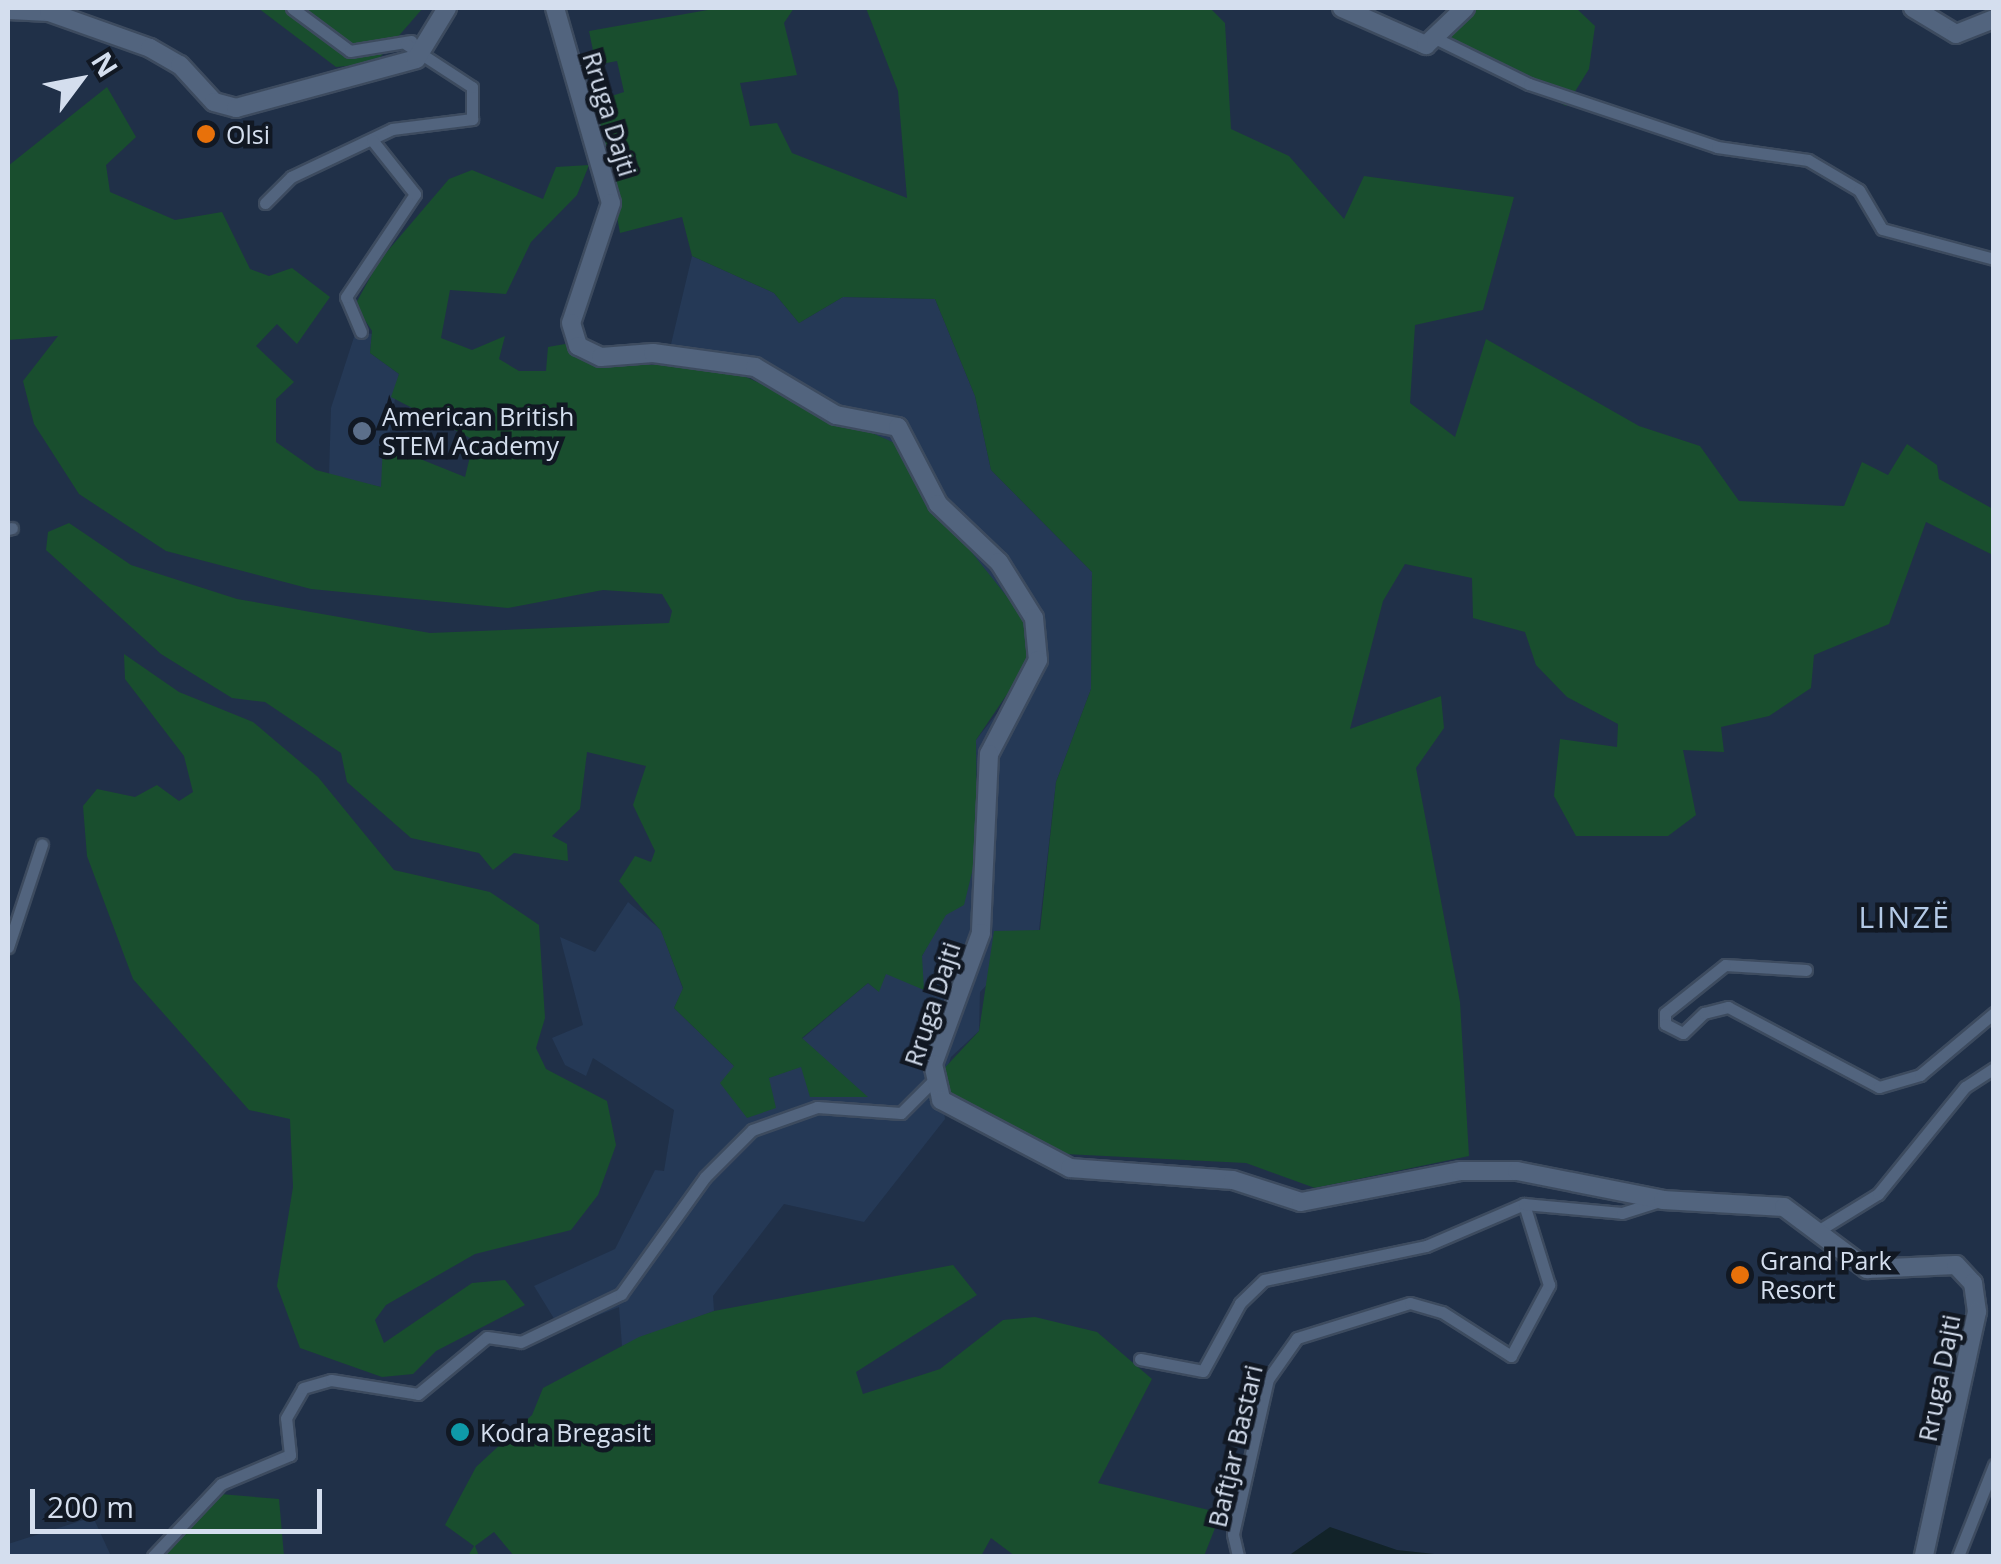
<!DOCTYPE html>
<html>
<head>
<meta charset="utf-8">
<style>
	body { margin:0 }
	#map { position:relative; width:2001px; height:1564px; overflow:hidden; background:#203048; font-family:"Open Sans",sans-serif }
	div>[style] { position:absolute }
	.built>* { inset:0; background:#253956 }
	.green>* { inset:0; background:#194e2e }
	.water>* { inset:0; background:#122329 }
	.roads { filter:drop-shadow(2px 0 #3d4b5f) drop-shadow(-2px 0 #3d4b5f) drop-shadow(0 2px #3d4b5f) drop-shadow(0 -2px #3d4b5f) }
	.street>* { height:11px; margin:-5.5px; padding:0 5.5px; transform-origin:5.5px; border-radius:5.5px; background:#52647e }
	.secondary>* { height:18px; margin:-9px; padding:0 9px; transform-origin:9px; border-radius:9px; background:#52647e }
	.dots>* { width:28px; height:28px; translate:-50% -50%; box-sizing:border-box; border:5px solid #111823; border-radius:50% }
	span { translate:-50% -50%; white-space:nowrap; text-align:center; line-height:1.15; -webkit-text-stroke:9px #111823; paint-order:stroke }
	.street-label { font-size:25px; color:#d4deee }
	.poi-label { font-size:25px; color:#d4deee }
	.left { translate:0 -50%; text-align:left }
	.quarter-label { font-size:30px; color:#b4cae7; letter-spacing:2.5px }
	.frame { position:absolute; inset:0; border:10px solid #d4deee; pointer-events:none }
	.north { position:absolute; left:30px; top:30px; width:100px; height:100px; -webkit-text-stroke:8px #111823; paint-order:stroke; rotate:58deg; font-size:28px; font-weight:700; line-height:40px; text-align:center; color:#d4deee }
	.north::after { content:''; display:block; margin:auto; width:35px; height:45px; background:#d4deee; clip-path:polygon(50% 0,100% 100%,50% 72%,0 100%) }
	.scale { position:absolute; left:30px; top:1489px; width:292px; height:45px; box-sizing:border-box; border:5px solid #d4deee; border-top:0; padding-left:12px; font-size:30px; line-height:35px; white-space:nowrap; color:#d4deee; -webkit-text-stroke:8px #111823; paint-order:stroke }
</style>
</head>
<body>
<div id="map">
	<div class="built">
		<div style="clip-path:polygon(692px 256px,774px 293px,799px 323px,843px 297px,935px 299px,975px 396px,991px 470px,1092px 572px,1091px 689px,1056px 782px,1039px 930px,980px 992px,979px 1031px,951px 1057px,941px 1087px,945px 1119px,864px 1222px,784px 1204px,713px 1296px,714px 1311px,622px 1346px,619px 1307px,561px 1330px,534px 1286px,615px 1249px,655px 1170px,664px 1171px,674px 1110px,593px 1058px,586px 1076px,565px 1065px,552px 1038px,583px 1025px,560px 937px,595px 952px,628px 902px,661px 930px,683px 989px,674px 1008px,734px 1066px,768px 1078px,802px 1066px,867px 1097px,802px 1039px,868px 983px,878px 991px,886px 973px,922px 956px,977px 852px,976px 740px,1023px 680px,942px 515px,870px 429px,815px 413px,771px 381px,667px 361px)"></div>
		<div style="clip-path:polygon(356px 331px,372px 334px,370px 353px,399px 374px,381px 487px,329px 476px,331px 408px)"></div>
		<div style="clip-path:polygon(93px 1517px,111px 1556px,8px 1556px,8px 1544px)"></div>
	</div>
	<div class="green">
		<div style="clip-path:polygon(258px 8px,423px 8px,375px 63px,336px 67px)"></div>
		<div style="clip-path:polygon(719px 8px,794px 8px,784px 23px,797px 75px,740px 83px,750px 126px,777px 123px,792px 153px,907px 198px,898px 91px,866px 8px,1210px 8px,1225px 23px,1231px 129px,1289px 156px,1344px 219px,1364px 176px,1514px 197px,1483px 310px,1415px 325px,1410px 403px,1455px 437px,1486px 339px,1639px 426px,1700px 446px,1739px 501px,1844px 506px,1862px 462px,1888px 475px,1907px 444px,1937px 465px,1939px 479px,1993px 509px,1993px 555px,1926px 522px,1889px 624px,1814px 655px,1811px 688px,1769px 716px,1721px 727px,1724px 752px,1683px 750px,1696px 815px,1668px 836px,1576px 836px,1554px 796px,1560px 739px,1617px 747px,1618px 724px,1567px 697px,1536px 665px,1525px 632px,1473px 618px,1472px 578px,1405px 564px,1383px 601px,1350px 729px,1441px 696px,1444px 728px,1416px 768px,1460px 1002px,1469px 1156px,1315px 1188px,1246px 1163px,1065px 1154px,951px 1096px,938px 1075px,979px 1031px,994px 931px,1040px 930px,1056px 782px,1091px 689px,1092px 572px,991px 470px,975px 396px,935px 299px,843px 297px,799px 323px,774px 293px,692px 256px,682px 217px,620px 233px,596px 101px,624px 92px,617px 61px,596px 65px,589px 31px)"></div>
		<div style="clip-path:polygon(1471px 8px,1576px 8px,1595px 26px,1589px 69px,1566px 106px,1449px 40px)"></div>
		<div style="clip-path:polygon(107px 87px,136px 137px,106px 165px,110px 192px,175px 220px,222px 212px,250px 269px,269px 276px,292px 268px,330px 297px,297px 344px,277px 324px,256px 346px,294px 382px,276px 399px,276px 442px,316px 470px,381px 487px,383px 444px,465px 477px,474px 440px,391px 397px,399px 374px,370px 353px,372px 331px,355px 305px,379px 261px,449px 179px,472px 170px,543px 199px,556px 167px,589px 165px,577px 195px,531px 242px,506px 294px,450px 290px,441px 338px,472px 350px,505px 336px,499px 359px,519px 371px,546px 371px,548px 347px,565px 344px,594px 364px,721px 366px,906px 448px,942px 515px,1024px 618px,1033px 656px,976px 740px,977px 852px,964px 905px,946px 915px,922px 956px,924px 990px,886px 974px,879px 992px,868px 983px,802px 1038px,868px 1097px,810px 1097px,801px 1067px,769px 1078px,776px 1108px,747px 1118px,720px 1083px,734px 1066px,674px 1008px,683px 988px,661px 931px,619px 881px,635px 856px,651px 862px,655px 851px,633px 805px,646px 766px,587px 752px,580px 809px,552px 836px,567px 844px,568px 861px,514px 853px,493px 870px,479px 853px,411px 838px,347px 782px,341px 753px,265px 702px,232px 698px,161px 654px,46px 550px,48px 532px,69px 523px,131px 565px,237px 599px,430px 633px,669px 623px,672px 611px,662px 594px,603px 590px,508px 608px,311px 589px,166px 551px,79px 494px,34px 424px,23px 381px,58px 336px,8px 340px,8px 166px)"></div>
		<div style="clip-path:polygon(124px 654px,179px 692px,253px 722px,318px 777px,394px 870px,490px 892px,539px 925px,545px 1018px,536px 1048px,546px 1069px,607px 1101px,616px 1145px,598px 1195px,571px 1230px,475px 1254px,386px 1305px,375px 1320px,384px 1343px,472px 1283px,505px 1280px,525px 1305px,436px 1351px,413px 1374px,382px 1377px,300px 1348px,277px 1286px,293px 1187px,290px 1119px,249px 1110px,133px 979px,87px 856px,83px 806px,97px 789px,135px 797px,157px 785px,179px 801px,193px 792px,184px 756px,125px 679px)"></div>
		<div style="clip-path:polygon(953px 1265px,977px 1295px,856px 1372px,863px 1394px,940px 1369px,1003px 1320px,1035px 1317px,1097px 1332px,1152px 1379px,1098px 1483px,1221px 1513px,1204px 1556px,1015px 1556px,991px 1538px,981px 1556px,514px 1556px,494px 1532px,475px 1546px,479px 1556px,468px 1556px,474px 1546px,445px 1525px,476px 1467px,532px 1415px,543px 1388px,639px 1337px,714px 1311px)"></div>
		<div style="clip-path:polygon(220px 1494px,279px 1499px,284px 1556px,162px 1556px)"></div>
	</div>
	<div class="water">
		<div style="clip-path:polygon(1330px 1527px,1397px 1550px,1453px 1556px,1288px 1556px)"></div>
	</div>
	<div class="roads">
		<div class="street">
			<div style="left:292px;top:8px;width:72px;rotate:36.6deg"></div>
			<div style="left:350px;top:51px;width:62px;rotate:-9.3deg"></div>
			<div style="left:1439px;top:40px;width:100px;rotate:26.1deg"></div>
			<div style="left:1529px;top:84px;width:198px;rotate:18.5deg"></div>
			<div style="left:1717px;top:147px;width:92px;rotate:8.1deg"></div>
			<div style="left:1808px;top:160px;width:59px;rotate:30.5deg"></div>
			<div style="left:1859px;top:190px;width:45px;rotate:59.5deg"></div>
			<div style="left:1882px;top:229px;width:116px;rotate:15deg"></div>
			<div style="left:265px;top:203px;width:37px;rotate:-45deg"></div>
			<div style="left:291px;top:177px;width:112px;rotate:-25.4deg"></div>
			<div style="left:392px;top:129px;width:81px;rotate:-7.1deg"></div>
			<div style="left:472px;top:119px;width:32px;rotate:-90deg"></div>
			<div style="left:472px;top:87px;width:79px;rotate:-146.9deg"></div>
			<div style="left:361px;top:332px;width:38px;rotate:-113deg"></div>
			<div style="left:346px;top:297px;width:124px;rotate:-56.2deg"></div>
			<div style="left:415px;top:194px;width:69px;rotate:-128.5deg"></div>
			<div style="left:8px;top:529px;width:4px;rotate:-14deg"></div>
			<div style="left:8px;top:947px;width:108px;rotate:-71.7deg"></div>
			<div style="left:1806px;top:970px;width:81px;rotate:-176.5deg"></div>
			<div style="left:1725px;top:965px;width:77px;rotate:141.3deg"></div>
			<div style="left:1665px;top:1013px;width:11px;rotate:90deg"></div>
			<div style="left:1665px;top:1024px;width:20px;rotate:27deg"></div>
			<div style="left:1683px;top:1033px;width:29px;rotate:-44deg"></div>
			<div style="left:1704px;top:1013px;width:25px;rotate:-14deg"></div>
			<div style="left:1728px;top:1007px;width:171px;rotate:27.9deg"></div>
			<div style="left:1879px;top:1087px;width:43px;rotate:-16.3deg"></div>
			<div style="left:1920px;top:1075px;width:97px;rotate:-40deg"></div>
			<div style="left:1821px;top:1229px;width:67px;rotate:-31.6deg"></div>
			<div style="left:1878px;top:1194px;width:138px;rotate:-50.9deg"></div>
			<div style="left:1965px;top:1087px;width:35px;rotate:-33deg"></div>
			<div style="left:1140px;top:1359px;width:64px;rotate:10.8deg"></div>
			<div style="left:1203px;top:1371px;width:77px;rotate:-61.4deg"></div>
			<div style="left:1240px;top:1303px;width:33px;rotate:-44deg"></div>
			<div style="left:1264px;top:1280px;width:166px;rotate:-11.9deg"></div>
			<div style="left:1426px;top:1246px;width:107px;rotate:-23.2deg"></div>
			<div style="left:153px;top:1556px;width:99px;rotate:-46.6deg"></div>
			<div style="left:221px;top:1484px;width:75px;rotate:-22.8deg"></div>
			<div style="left:290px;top:1455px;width:37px;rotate:-96deg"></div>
			<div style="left:286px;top:1418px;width:34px;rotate:-60deg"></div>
			<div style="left:303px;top:1388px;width:29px;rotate:-16deg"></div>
			<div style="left:331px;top:1380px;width:88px;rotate:9.1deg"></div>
			<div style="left:418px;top:1394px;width:89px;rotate:-39.6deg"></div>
			<div style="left:487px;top:1337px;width:34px;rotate:8deg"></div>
			<div style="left:521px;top:1342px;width:111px;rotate:-25.6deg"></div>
			<div style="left:621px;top:1294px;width:144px;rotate:-54.3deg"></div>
			<div style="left:705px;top:1177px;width:66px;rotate:-45deg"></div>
			<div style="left:752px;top:1130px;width:69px;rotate:-19.5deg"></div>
			<div style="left:817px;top:1107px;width:84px;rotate:4.1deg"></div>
			<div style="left:901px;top:1113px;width:44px;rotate:-45deg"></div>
			<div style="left:1238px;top:1556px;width:23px;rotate:-103deg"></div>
			<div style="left:1233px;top:1534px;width:159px;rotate:-77.3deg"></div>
			<div style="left:1268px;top:1379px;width:50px;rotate:-54.7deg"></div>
			<div style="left:1297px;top:1338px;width:118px;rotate:-17.2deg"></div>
			<div style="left:1410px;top:1303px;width:33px;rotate:16deg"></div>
			<div style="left:1442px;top:1312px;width:82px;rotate:32.5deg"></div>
			<div style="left:1511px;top:1356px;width:81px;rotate:-61.8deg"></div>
			<div style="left:1549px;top:1285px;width:85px;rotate:-107.2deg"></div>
			<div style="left:1524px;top:1204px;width:98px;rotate:5.2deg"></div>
			<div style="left:1622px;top:1213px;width:43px;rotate:-17.6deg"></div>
			<div style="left:1958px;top:1556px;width:98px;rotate:-68.4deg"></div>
		</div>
		<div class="secondary">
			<div style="left:555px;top:8px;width:203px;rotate:74deg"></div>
			<div style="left:611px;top:203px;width:126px;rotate:108.4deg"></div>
			<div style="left:571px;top:323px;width:24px;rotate:73deg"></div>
			<div style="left:578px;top:346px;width:25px;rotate:26deg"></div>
			<div style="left:601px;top:357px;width:52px;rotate:-4.4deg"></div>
			<div style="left:653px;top:353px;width:103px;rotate:7.8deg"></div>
			<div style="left:755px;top:367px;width:94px;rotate:30.7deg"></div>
			<div style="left:836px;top:415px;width:63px;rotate:11deg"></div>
			<div style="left:898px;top:427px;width:87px;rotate:62.5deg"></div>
			<div style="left:938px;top:504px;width:84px;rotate:43.6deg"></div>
			<div style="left:999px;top:562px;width:66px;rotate:58deg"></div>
			<div style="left:1034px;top:618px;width:42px;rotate:84.6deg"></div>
			<div style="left:1038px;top:660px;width:106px;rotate:117.5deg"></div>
			<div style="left:989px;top:754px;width:179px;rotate:92.6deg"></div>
			<div style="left:981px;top:933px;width:140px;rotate:110.1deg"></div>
			<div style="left:933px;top:1064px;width:37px;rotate:77deg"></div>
			<div style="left:941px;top:1100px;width:146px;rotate:27.8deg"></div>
			<div style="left:1070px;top:1168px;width:163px;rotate:4.2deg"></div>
			<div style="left:1233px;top:1180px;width:71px;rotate:17.9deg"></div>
			<div style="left:1301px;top:1202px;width:163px;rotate:-11deg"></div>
			<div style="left:1461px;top:1171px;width:56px"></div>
			<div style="left:1517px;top:1171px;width:149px;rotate:11.2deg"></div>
			<div style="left:1663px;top:1200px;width:121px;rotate:3.3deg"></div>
			<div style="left:1784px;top:1207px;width:104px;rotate:36.8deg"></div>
			<div style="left:1867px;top:1269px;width:89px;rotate:-2.6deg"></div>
			<div style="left:1956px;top:1265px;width:25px;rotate:47deg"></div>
			<div style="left:1973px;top:1283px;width:29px;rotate:82deg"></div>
			<div style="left:1977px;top:1312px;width:250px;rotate:102.3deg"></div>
			<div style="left:1342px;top:8px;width:92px;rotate:23.8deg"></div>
			<div style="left:1426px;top:45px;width:54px;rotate:-43.5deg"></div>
			<div style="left:1913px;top:8px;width:50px;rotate:31.2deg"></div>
			<div style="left:1956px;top:34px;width:41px;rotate:-21.5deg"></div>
			<div style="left:8px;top:10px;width:41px;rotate:2.8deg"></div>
			<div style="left:49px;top:12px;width:107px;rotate:19.6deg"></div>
			<div style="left:150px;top:48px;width:34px;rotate:30deg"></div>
			<div style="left:180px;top:65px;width:50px;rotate:47.4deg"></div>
			<div style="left:214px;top:102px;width:23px;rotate:15deg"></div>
			<div style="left:236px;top:108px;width:187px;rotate:-15.2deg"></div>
			<div style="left:416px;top:59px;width:60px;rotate:-58.7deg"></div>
		</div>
	</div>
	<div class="dots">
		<div style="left:206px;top:134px;background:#e8710a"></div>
		<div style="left:362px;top:431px;background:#5c6f8a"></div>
		<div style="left:1740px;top:1275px;background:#e8710a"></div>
		<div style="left:460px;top:1432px;background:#0f9aa8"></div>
	</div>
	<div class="street-label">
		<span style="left:610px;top:114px;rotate:73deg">Rruga Dajti</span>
		<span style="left:932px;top:1004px;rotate:-72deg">Rruga Dajti</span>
		<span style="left:1939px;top:1378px;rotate:-79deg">Rruga Dajti</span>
		<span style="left:1235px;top:1446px;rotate:-77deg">Baftjar Bastari</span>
	</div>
	<div class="poi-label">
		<span class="left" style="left:226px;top:134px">Olsi</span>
		<span class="left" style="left:382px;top:431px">American British<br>STEM Academy</span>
		<span class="left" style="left:1760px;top:1275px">Grand Park<br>Resort</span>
		<span class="left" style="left:480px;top:1432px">Kodra Bregasit</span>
	</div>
	<div class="quarter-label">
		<span style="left:1905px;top:917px">LINZË</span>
	</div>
	<div class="frame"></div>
	<div class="north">N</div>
	<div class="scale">200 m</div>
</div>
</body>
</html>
